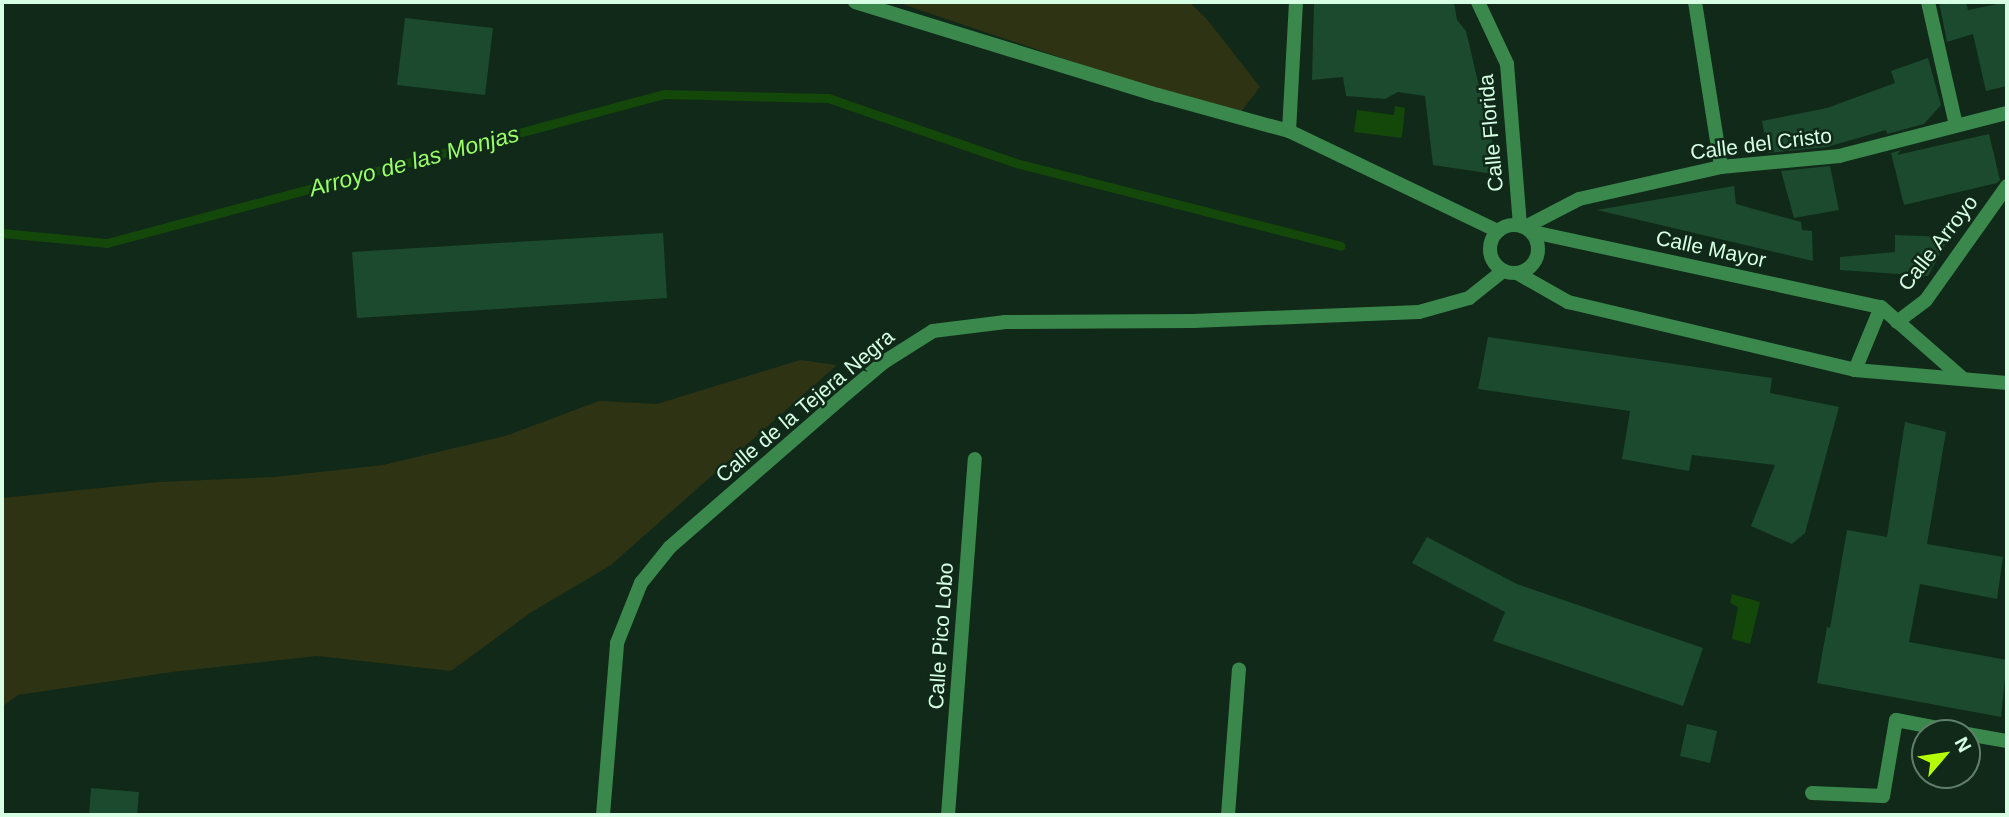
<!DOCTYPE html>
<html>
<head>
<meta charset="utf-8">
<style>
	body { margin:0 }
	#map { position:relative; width:2009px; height:817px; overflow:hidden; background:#102919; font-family:Arial,sans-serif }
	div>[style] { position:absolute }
	.green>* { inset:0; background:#2d3313 }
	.water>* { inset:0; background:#14470a }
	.stream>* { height:9px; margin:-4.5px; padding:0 4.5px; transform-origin:4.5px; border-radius:4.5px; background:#14470a }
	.building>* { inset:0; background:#1c4a2e }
	.street>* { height:14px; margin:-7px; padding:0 7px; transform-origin:7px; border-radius:7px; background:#3b884d }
	.street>.ring { margin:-7px; padding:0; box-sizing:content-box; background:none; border:14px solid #3b884d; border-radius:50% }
	span { translate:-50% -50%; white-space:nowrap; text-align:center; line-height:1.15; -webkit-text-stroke:5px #102919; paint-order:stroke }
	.street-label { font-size:21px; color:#d7ffe4 }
	.water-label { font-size:23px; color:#99ff65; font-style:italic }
	.frame { position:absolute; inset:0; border:4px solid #d7ffe4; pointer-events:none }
	.north { position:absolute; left:1911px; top:719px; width:70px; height:70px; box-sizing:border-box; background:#102919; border:2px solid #607f6a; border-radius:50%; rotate:61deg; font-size:19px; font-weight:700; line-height:28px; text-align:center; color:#d7ffe4 }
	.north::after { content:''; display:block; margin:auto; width:24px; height:32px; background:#b4ff03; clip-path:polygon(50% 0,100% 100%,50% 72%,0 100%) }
</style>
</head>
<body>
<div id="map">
	<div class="green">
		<div style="clip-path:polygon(896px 2px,1189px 2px,1206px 18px,1260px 87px,1237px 117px)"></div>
		<div style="clip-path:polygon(800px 360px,837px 365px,611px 565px,530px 613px,451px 671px,317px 656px,172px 672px,18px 695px,2px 707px,2px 498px,159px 482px,274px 477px,383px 465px,505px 436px,599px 401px,657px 404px)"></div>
	</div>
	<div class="water">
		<div style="clip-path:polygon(1395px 106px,1405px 108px,1402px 138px,1354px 132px,1357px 110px,1394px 115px)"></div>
		<div style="clip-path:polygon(1732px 594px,1760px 602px,1750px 644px,1732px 639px,1738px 607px,1730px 603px)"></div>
	</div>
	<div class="stream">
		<div style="left:2px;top:233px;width:105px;rotate:5.4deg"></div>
		<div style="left:107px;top:243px;width:577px;rotate:-14.98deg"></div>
		<div style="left:664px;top:94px;width:164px;rotate:1.4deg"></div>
		<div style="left:828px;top:98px;width:199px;rotate:19.1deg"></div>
		<div style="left:1016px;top:163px;width:335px;rotate:14.3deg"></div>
	</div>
	<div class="building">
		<div style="clip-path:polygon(1314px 2px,1454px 2px,1457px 20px,1466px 31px,1500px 175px,1433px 165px,1425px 96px,1398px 92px,1385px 99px,1346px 96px,1343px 77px,1312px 80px)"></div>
		<div style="clip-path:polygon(1939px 2px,1966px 2px,1968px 10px,2007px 2px,2007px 86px,1986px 91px,1973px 34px,1947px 42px)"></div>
		<div style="clip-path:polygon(405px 18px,493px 28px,485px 95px,397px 85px)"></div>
		<div style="clip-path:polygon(1928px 58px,1941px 105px,1924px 124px,1887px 134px,1886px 130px,1827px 147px,1768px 153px,1762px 121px,1827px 108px,1895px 83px,1891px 71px)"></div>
		<div style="clip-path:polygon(1989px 134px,2000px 180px,1997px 183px,1904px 205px,1891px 153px,1901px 150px,1897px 155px)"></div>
		<div style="clip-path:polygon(1830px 166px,1839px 210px,1794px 218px,1781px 171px)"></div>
		<div style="clip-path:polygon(1734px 186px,1736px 204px,1801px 222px,1802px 230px,1812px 231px,1813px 261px,1597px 210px)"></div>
		<div style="clip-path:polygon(663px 233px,667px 298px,357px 318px,352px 252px)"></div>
		<div style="clip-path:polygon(1895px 235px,1949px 237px,1928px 276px,1840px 270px,1840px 257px,1895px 252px)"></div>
		<div style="clip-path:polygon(1488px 337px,1772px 378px,1770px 393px,1839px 407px,1805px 533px,1792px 544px,1751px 526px,1775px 465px,1692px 455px,1689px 471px,1622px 459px,1630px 411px,1478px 389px)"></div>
		<div style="clip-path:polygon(1905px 422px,1946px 432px,1927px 544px,2003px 557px,1997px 599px,1920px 584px,1909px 642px,2007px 660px,2001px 717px,1817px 683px,1827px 627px,1830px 628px,1847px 530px,1887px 537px)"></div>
		<div style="clip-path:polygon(1427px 537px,1517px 584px,1703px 648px,1683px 706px,1493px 641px,1505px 612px,1412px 563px)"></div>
		<div style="clip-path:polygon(1687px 724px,1717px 731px,1710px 763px,1680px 756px)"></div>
		<div style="clip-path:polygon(91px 788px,139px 792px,137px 815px,89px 815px)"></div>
	</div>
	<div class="street">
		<div style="left:855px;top:2px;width:317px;rotate:17.1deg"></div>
		<div style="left:1158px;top:95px;width:136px;rotate:15.4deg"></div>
		<div style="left:1289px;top:131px;width:232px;rotate:25.6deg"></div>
		<div style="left:1478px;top:2px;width:68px;rotate:64.9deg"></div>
		<div style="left:1507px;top:64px;width:162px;rotate:85.4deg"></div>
		<div style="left:1695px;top:2px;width:167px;rotate:81deg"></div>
		<div style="left:1928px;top:2px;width:126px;rotate:77.2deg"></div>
		<div style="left:1289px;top:131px;width:129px;rotate:-86.9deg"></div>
		<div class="ring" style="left:1490px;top:225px;width:34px;height:34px"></div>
		<div style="left:1525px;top:227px;width:61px;rotate:-27.4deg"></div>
		<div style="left:1579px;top:199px;width:146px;rotate:-12.7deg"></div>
		<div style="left:1721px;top:167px;width:119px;rotate:-5.3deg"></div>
		<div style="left:1839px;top:156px;width:173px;rotate:-14.4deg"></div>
		<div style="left:1533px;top:232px;width:356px;rotate:12.2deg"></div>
		<div style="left:1881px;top:307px;width:108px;rotate:41.2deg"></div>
		<div style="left:1517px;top:273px;width:59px;rotate:29.6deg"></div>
		<div style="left:1568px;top:302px;width:295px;rotate:13.3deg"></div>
		<div style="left:1855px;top:370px;width:153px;rotate:4.9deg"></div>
		<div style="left:1897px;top:322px;width:36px;rotate:-37deg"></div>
		<div style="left:1926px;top:300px;width:140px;rotate:-54.6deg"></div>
		<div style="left:1855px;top:370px;width:68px;rotate:-67.6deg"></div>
		<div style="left:1967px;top:734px;width:41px;rotate:9.9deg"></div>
		<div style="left:1812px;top:793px;width:71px;rotate:2.4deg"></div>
		<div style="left:1883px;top:796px;width:77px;rotate:-80.3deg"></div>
		<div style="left:1896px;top:720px;width:69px;rotate:10.8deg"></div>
		<div style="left:603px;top:815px;width:173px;rotate:-85.3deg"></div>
		<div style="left:617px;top:643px;width:65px;rotate:-68.2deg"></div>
		<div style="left:641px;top:583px;width:46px;rotate:-51.1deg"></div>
		<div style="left:670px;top:547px;width:224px;rotate:-41deg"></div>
		<div style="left:839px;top:400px;width:59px;rotate:-40.2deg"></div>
		<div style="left:884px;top:362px;width:58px;rotate:-32.3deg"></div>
		<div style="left:933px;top:331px;width:73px;rotate:-7.1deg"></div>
		<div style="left:1005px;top:322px;width:188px;rotate:-0.3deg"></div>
		<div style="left:1193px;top:321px;width:226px;rotate:-2.3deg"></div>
		<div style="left:1419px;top:312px;width:52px;rotate:-15.6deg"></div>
		<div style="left:1469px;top:298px;width:43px;rotate:-38.5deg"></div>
		<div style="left:948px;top:815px;width:357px;rotate:-85.7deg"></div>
		<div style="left:1228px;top:815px;width:146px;rotate:-85.7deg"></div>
	</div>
	<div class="street-label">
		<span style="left:1491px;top:133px;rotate:-95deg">Calle Florida</span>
		<span style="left:1761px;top:144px;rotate:-7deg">Calle del Cristo</span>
		<span style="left:1938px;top:243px;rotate:-52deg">Calle Arroyo</span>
		<span style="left:1711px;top:249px;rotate:12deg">Calle Mayor</span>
		<span style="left:805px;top:406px;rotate:-40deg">Calle de la Tejera Negra</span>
		<span style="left:941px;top:636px;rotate:-86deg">Calle Pico Lobo</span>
	</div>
	<div class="water-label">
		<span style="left:414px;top:161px;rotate:-15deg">Arroyo de las Monjas</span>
	</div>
	<div class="frame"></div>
	<div class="north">N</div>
</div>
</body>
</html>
